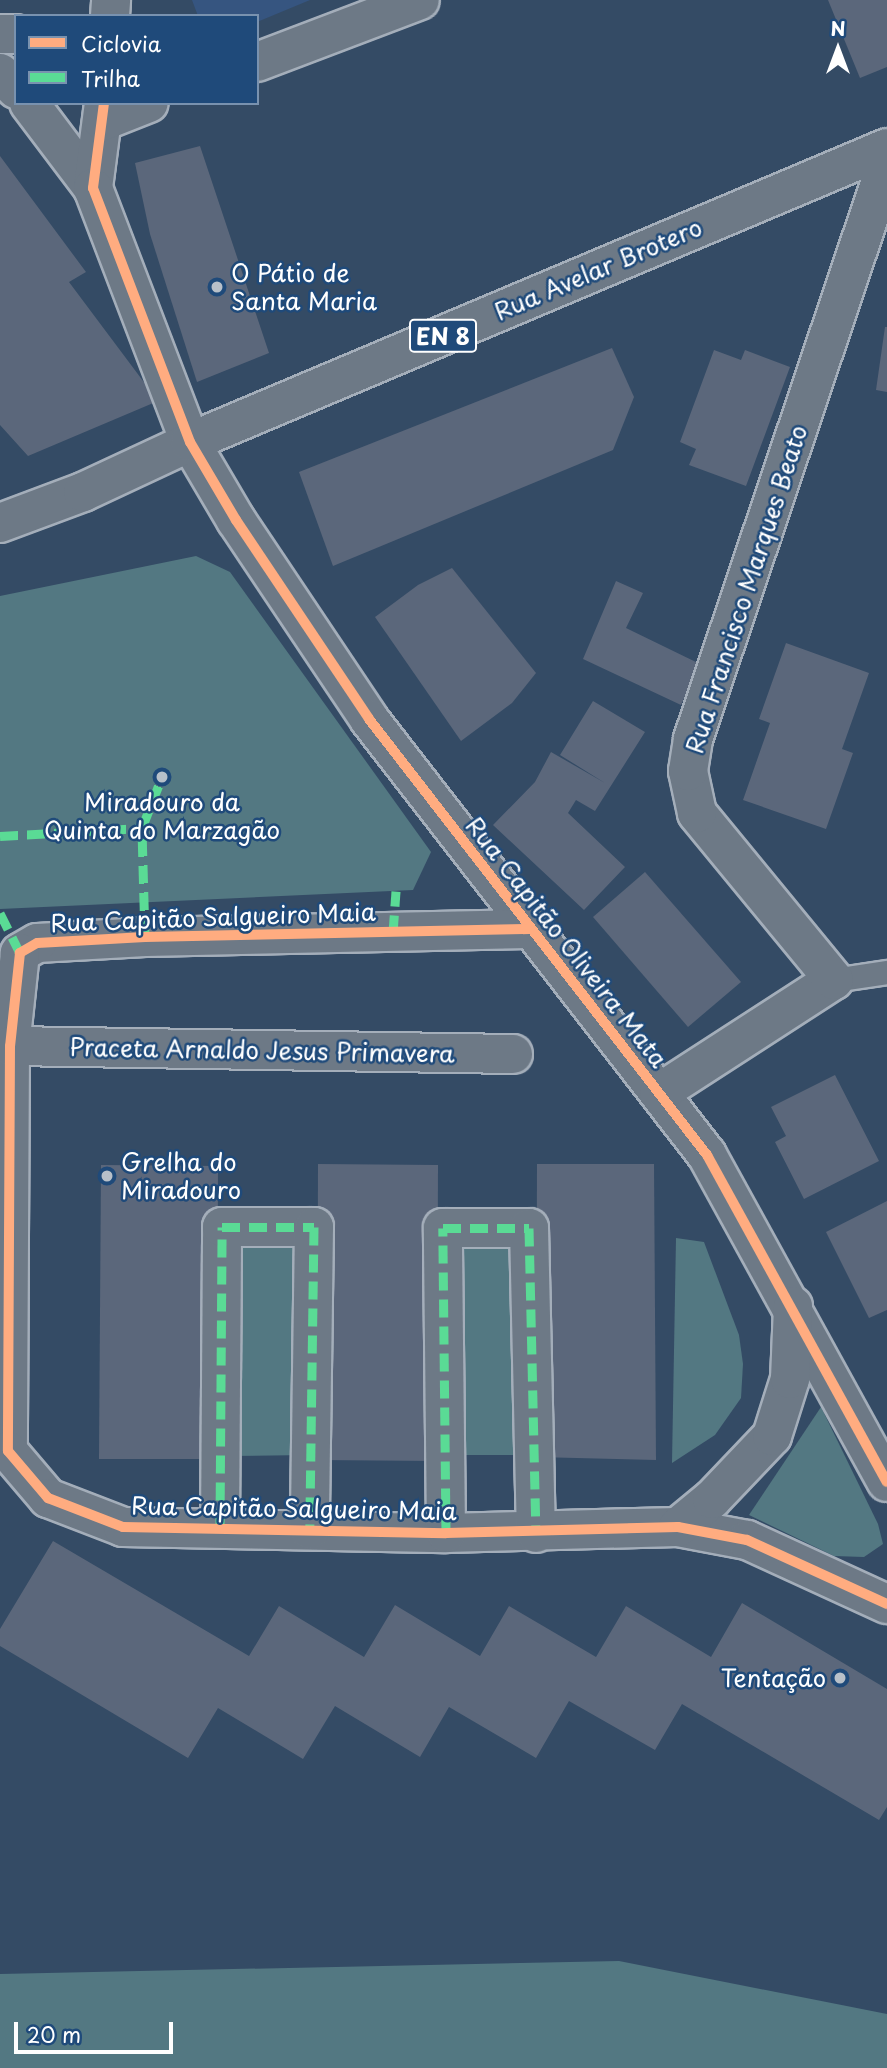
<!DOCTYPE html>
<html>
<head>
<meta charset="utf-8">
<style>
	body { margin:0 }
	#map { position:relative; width:887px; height:2068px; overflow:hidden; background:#344b65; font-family:"Playpen Sans",sans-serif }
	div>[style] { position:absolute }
	.built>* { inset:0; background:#365580 }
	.green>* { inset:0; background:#537882 }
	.building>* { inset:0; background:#5b677b }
	.roads { filter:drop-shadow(2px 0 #a4aeba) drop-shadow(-2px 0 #a4aeba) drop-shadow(0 2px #a4aeba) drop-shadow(0 -2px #a4aeba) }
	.lane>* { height:23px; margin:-11.5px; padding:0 11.5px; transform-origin:11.5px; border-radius:11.5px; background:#6d7986 }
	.street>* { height:38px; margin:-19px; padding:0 19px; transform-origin:19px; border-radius:19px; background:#6d7986 }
	.primary>* { height:38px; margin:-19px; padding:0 19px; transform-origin:19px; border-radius:19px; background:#6d7986 }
	.quiet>* { height:9px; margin-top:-4.5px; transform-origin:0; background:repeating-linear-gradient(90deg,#5adb95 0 18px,transparent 0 27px) }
	.cycleway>* { height:10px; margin:-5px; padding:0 5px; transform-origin:5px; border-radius:5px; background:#ffac80 }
	.dots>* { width:19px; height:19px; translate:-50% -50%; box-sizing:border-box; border:4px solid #1f4a7a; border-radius:50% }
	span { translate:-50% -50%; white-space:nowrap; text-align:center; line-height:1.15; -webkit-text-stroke:5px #1f4a7a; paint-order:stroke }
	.shield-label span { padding:2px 5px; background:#1f4a7a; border:2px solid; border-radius:5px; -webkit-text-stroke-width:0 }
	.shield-label { font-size:23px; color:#fff; font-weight:700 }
	.street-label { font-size:24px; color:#fff }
	.poi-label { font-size:24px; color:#fff }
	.left { translate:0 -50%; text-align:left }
	.right { translate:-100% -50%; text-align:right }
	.legend { position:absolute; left:14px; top:14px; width:245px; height:91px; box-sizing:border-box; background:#1f4a7a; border:2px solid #7992af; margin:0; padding:9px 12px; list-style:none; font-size:21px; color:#fff }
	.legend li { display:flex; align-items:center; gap:14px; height:35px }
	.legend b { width:35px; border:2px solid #7992af }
	.north { position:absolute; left:803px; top:14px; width:70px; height:70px; -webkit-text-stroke:5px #1f4a7a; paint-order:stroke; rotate:0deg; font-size:19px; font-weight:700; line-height:28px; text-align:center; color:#fff }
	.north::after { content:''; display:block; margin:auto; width:24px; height:32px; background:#fff; clip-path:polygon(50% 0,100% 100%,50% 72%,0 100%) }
	.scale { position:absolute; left:14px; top:2022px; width:159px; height:32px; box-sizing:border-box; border:4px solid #fff; border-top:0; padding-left:9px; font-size:21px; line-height:24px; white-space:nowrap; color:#fff; -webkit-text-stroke:5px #1f4a7a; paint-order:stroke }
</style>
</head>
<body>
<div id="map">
	<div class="built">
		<div style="clip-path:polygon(192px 0,310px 0,257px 22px,257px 16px,198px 16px)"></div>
	</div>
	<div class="green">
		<div style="clip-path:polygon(196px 556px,230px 572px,431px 852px,413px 890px,0 909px,0 596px)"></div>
		<div style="clip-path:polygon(305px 1232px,308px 1455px,228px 1456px,225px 1233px)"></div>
		<div style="clip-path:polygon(450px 1234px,527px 1234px,527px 1455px,449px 1455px)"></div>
		<div style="clip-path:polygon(676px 1238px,704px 1242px,739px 1335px,743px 1364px,741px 1398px,715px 1435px,672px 1463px)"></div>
		<div style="clip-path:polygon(821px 1407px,878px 1524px,883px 1544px,864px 1557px,834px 1556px,749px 1515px)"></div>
		<div style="clip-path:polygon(619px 1961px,887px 2014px,887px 2068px,0 2068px,0 1974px)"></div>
	</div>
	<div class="building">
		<div style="clip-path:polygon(828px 0,887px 0,887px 67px,860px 78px)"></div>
		<div style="clip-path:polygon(200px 146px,269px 353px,197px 382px,150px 234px,135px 163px)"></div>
		<div style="clip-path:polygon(0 156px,86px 272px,69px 282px,158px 401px,28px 456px,0 425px)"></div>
		<div style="clip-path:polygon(885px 327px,887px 327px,887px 392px,876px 390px)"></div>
		<div style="clip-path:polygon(612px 348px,634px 397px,613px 450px,333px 566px,299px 472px)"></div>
		<div style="clip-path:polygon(714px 350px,741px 360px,745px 350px,790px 367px,746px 486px,689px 465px,696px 449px,680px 442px)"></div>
		<div style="clip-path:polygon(452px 568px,536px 673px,512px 703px,461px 741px,375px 617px,418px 585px)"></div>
		<div style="clip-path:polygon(616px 581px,643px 593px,626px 628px,700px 664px,681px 705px,583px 659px)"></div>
		<div style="clip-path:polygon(786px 643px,869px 673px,842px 749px,853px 753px,826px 829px,743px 800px,770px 723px,759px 719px)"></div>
		<div style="clip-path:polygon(593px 701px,645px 732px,595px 811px,576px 800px,568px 813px,625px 867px,584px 910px,493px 825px,535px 782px,551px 752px,605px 783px,560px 755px)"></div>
		<div style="clip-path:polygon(645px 872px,741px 982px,688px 1027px,593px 917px)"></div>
		<div style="clip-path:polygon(835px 1075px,879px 1161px,804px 1199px,775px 1142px,786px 1136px,771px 1107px)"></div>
		<div style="clip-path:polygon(318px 1164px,438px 1165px,437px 1461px,317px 1460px)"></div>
		<div style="clip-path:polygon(537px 1164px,654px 1164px,656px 1460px,536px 1457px)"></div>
		<div style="clip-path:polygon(101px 1165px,218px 1166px,217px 1459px,99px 1459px)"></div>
		<div style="clip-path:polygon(887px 1201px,887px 1310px,869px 1318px,826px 1232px)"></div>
		<div style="clip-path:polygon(53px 1541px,249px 1656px,279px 1606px,364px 1657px,395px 1605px,480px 1656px,509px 1606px,596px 1657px,626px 1606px,711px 1657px,742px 1603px,887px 1689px,887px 1807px,879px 1820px,682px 1704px,655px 1750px,569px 1701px,536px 1758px,449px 1707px,420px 1757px,335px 1706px,303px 1759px,218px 1708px,188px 1758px,0 1646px,0 1629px)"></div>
	</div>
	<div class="roads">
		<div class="lane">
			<div style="left:834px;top:980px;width:54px;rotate:-8.6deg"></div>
		</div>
		<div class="street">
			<div style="left:110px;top:16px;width:16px;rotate:-86deg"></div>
			<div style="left:0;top:34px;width:16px"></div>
			<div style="left:257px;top:62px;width:174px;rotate:-20.8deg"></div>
			<div style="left:0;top:73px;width:23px;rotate:45deg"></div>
			<div style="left:29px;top:103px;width:106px;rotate:53deg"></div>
			<div style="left:104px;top:103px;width:86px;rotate:97.4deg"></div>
			<div style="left:93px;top:188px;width:272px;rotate:69.1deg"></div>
			<div style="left:190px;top:442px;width:91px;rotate:59.5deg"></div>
			<div style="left:236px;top:520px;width:239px;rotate:56.2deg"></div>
			<div style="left:369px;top:719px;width:552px;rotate:52.22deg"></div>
			<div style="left:707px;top:1155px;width:373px;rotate:61.2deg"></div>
			<div style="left:103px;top:121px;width:49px;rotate:-21.4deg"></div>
			<div style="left:529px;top:929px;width:384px;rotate:178.8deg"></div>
			<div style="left:145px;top:937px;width:108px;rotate:176.8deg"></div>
			<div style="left:37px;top:943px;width:20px;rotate:150deg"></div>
			<div style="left:20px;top:953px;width:94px;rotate:96.1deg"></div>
			<div style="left:10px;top:1046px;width:405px;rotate:90.3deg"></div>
			<div style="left:8px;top:1451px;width:62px;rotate:49.6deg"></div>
			<div style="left:48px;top:1498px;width:80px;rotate:21.1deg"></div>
			<div style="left:123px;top:1527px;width:323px;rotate:1.1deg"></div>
			<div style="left:446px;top:1533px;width:232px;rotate:-1.5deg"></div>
			<div style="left:678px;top:1527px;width:70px;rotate:10.7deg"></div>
			<div style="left:747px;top:1540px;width:154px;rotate:24.6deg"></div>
			<div style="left:10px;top:1046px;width:503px;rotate:0.91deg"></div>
			<div style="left:659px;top:1093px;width:208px;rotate:-32.9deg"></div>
			<div style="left:834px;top:980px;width:216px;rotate:-129.4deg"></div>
			<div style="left:697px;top:813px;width:43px;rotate:-102.1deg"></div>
			<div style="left:688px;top:771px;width:32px;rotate:-81deg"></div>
			<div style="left:693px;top:739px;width:608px;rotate:-71.39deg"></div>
			<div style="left:220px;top:1527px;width:300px;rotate:-89.6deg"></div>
			<div style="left:222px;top:1227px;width:92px"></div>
			<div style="left:314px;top:1227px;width:303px;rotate:90.8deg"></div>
			<div style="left:678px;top:1527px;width:44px;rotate:-39.5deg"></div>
			<div style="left:712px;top:1499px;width:87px;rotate:-46.4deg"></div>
			<div style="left:772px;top:1436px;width:60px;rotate:-72.5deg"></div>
			<div style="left:790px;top:1379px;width:73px;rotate:-87.6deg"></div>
			<div style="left:446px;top:1533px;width:305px;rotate:-90.6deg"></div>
			<div style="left:443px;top:1228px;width:86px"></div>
			<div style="left:529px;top:1228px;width:305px;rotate:88.7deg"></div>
		</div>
		<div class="primary">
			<div style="left:0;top:523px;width:89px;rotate:-20.5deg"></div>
			<div style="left:83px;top:492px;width:118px;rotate:-25deg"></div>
			<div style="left:190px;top:442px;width:756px;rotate:-22.87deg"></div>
		</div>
	</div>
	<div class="quiet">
		<div style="left:0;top:836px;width:142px;rotate:-3.2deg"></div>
		<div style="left:0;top:913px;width:45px;rotate:63.4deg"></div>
		<div style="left:393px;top:933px;width:42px;rotate:-85.9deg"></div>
		<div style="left:145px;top:937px;width:109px;rotate:-91.6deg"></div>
		<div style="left:142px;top:828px;width:55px;rotate:-68.6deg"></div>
		<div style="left:220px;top:1527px;width:300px;rotate:-89.6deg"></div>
		<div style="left:222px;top:1227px;width:92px"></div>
		<div style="left:314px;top:1227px;width:303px;rotate:90.8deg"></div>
		<div style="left:446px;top:1533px;width:305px;rotate:-90.6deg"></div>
		<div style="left:443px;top:1228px;width:86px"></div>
		<div style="left:529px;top:1228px;width:305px;rotate:88.7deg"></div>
	</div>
	<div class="cycleway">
		<div style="left:104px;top:103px;width:86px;rotate:97.4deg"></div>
		<div style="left:93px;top:188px;width:272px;rotate:69.1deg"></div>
		<div style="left:190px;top:442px;width:91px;rotate:59.5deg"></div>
		<div style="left:236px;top:520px;width:239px;rotate:56.2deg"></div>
		<div style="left:369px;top:719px;width:552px;rotate:52.22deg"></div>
		<div style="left:707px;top:1155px;width:373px;rotate:61.2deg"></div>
		<div style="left:529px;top:929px;width:384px;rotate:178.8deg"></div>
		<div style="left:145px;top:937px;width:108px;rotate:176.8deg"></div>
		<div style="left:37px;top:943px;width:20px;rotate:150deg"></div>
		<div style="left:20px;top:953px;width:94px;rotate:96.1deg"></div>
		<div style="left:10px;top:1046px;width:405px;rotate:90.3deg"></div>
		<div style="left:8px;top:1451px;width:62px;rotate:49.6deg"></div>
		<div style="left:48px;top:1498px;width:80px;rotate:21.1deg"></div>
		<div style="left:123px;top:1527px;width:323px;rotate:1.1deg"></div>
		<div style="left:446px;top:1533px;width:232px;rotate:-1.5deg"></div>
		<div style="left:678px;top:1527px;width:70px;rotate:10.7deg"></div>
		<div style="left:747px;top:1540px;width:154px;rotate:24.6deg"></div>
	</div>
	<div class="dots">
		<div style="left:217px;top:287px;background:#b8c0c9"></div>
		<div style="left:162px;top:777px;background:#b8c0c9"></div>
		<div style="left:107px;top:1176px;background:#b8c0c9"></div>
		<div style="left:840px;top:1678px;background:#b8c0c9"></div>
	</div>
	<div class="shield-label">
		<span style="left:443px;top:336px">EN 8</span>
	</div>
	<div class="street-label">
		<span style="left:598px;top:269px;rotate:-23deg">Rua Avelar Brotero</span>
		<span style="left:746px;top:589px;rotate:-72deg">Rua Francisco Marques Beato</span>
		<span style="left:213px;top:917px;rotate:-2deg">Rua Capitão Salgueiro Maia</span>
		<span style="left:567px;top:942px;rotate:52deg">Rua Capitão Oliveira Mata</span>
		<span style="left:262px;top:1050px;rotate:1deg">Praceta Arnaldo Jesus Primavera</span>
		<span style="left:294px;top:1508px;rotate:1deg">Rua Capitão Salgueiro Maia</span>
	</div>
	<div class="poi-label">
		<span class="left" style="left:231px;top:287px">O Pátio de<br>Santa Maria</span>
		<span style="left:162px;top:816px">Miradouro da<br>Quinta do Marzagão</span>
		<span class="left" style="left:121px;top:1176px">Grelha do<br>Miradouro</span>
		<span class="right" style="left:826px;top:1678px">Tentação</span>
	</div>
	<ul class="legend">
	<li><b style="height:9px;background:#ffac80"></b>Ciclovia</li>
	<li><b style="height:9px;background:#5adb95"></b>Trilha</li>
	</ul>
	<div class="north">N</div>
	<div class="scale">20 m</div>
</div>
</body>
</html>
